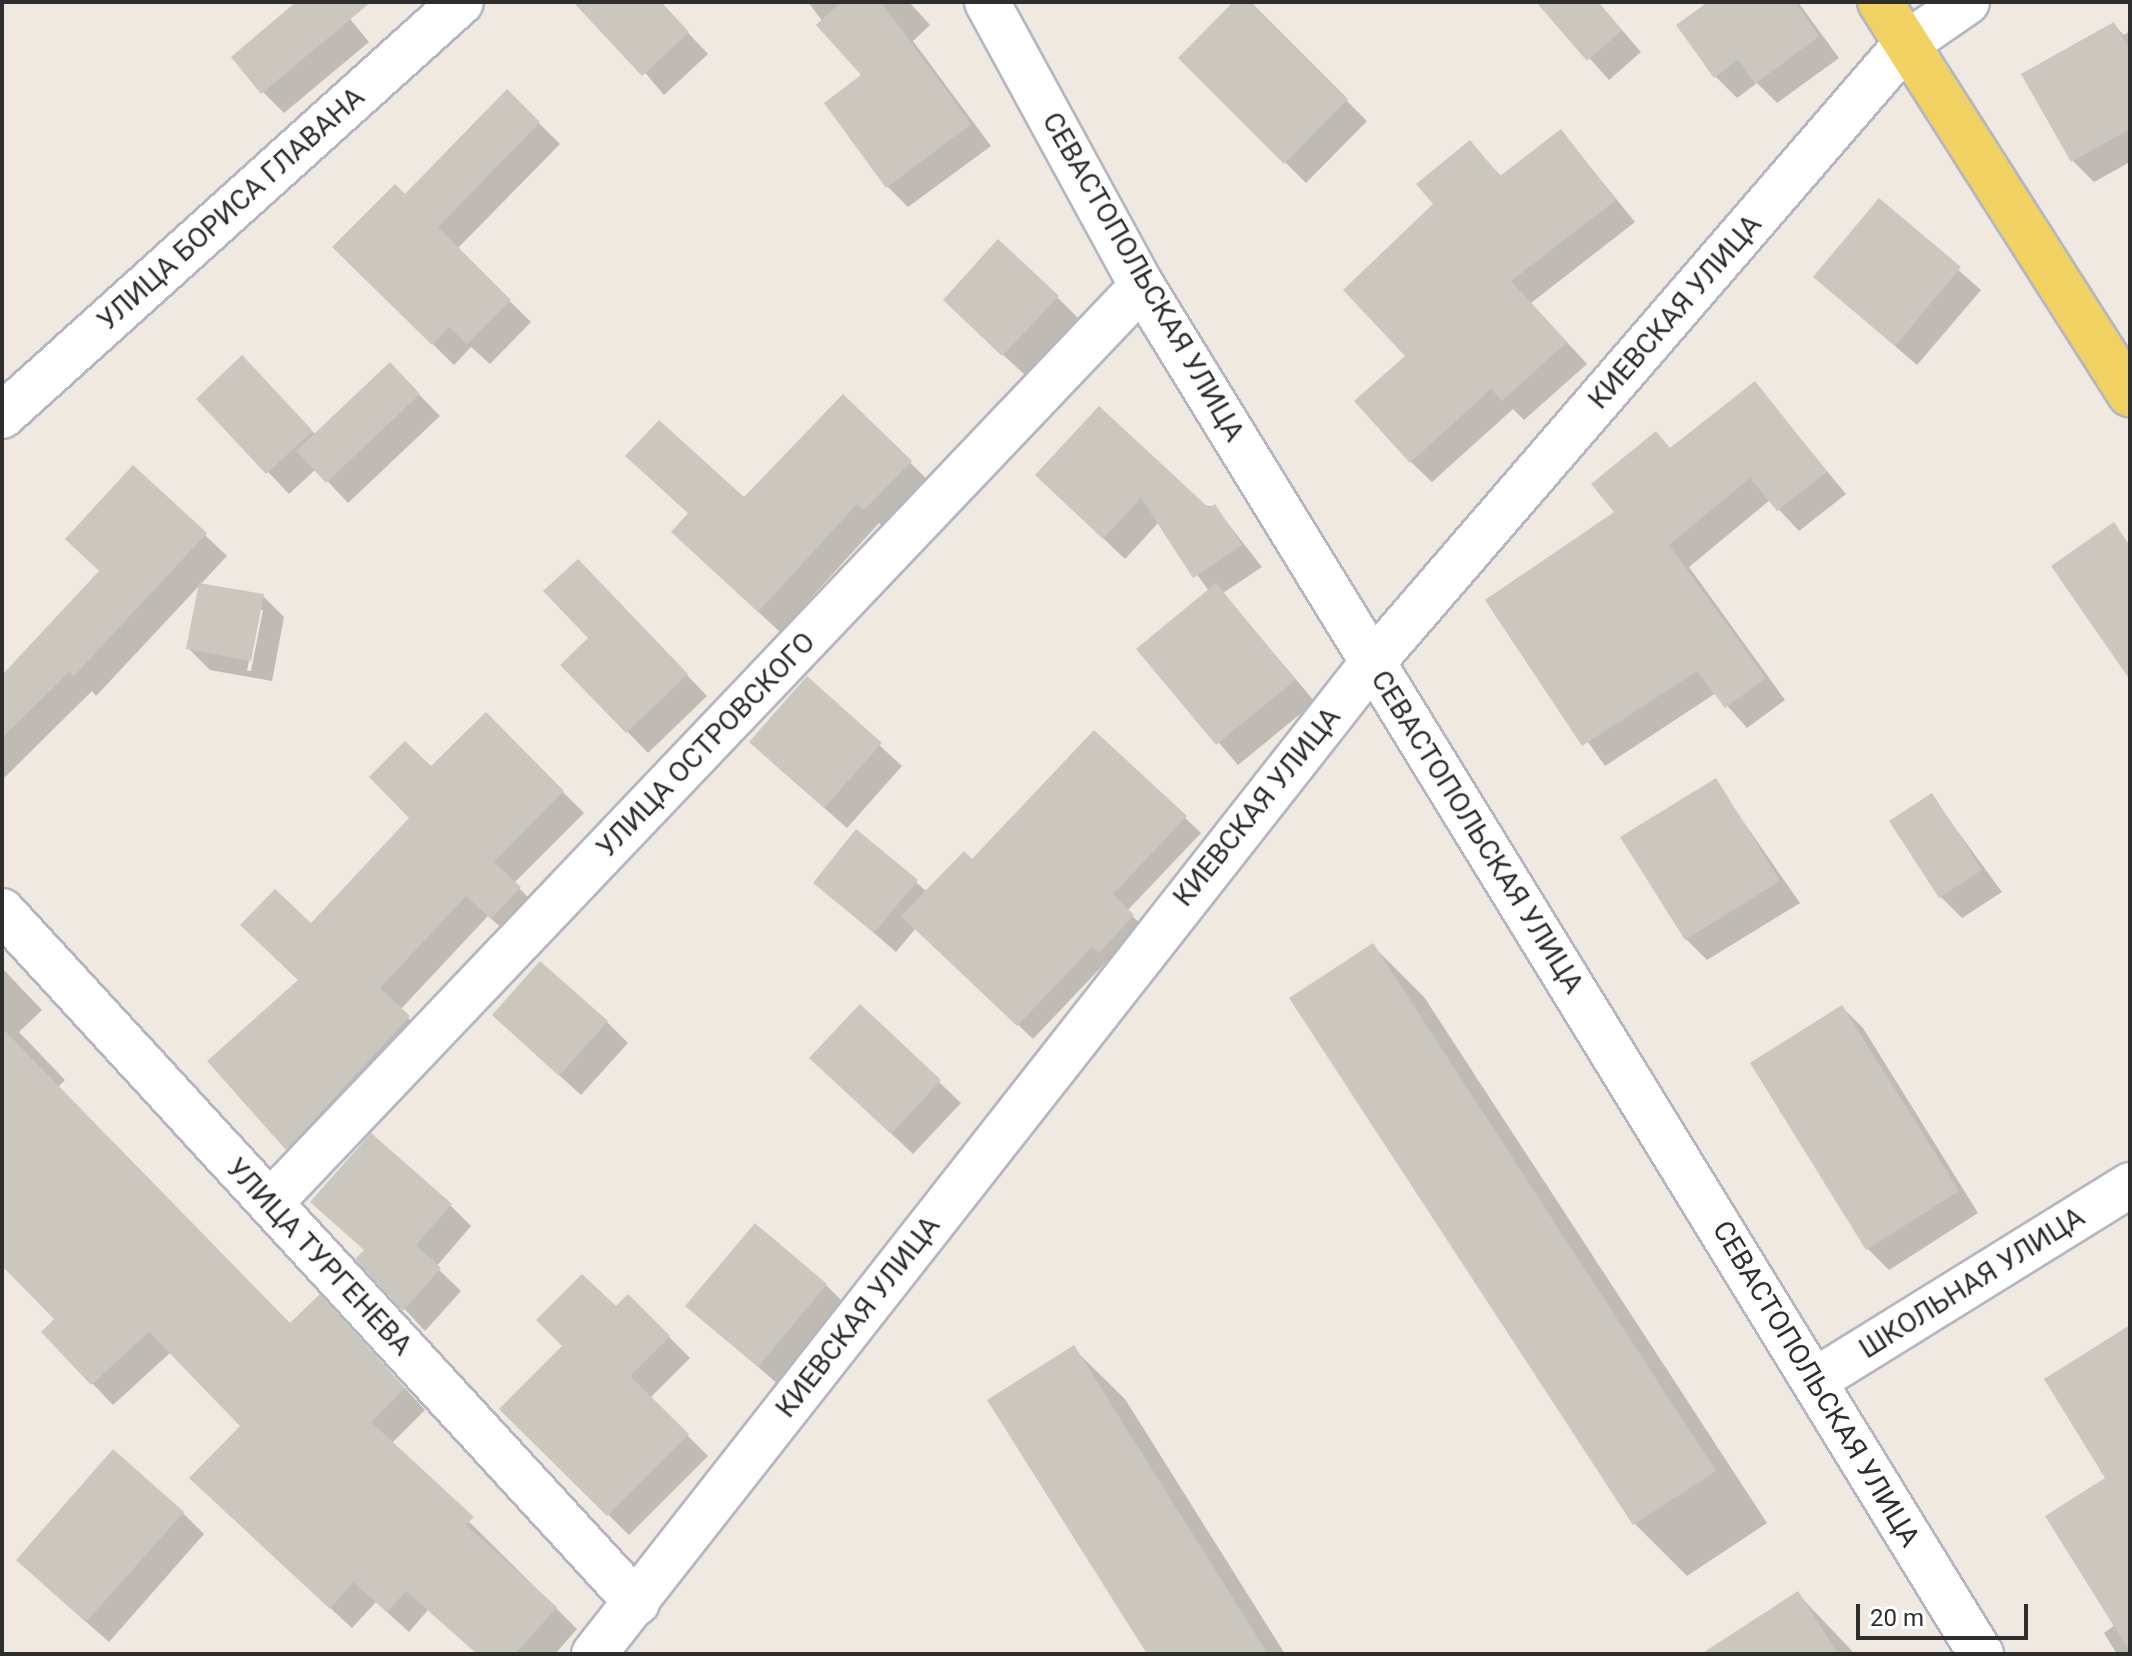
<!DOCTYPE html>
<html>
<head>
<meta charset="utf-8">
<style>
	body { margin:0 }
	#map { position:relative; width:2132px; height:1656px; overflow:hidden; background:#efe9e1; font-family:Roboto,sans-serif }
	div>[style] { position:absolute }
	.shadow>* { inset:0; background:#0003 }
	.building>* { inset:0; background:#cbc7bf }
	.roads { filter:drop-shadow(2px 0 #b4b7c1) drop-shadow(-2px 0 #b4b7c1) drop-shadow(0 2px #b4b7c1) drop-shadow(0 -2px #b4b7c1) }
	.minor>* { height:44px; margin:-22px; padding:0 22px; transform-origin:22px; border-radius:22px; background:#fff }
	.primary>* { height:44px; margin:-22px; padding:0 22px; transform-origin:22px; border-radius:22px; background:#f2d163 }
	span { translate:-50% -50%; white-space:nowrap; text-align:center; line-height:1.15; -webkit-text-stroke:7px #fff; paint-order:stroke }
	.street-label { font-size:28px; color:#2e2e2e }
	.frame { position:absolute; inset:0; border:4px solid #2e2e2e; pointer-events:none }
	.scale { position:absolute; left:1856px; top:1604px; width:172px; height:36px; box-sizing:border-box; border:4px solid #2e2e2e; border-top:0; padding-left:10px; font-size:24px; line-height:28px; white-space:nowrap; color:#2e2e2e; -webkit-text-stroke:6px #fff; paint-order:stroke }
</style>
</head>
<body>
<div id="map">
	<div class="shadow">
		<div style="clip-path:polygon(300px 2px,336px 2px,369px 42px,284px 113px,263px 92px)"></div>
		<div style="clip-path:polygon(585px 2px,659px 2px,708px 54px,664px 95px)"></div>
		<div style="clip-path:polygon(808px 2px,909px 2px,930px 25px,913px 41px,991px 146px,908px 207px,887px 186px,864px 76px)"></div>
		<div style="clip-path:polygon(1236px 2px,1248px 2px,1367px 121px,1306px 183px,1181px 58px)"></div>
		<div style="clip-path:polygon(1539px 2px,1598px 2px,1641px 52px,1609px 80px)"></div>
		<div style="clip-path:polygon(1711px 2px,1798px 2px,1839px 58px,1777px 103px,1757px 83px,1737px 98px,1716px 77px)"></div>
		<div style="clip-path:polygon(2113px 24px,2124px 35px,2130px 31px,2130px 162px,2094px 182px,2073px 161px)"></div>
		<div style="clip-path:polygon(507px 92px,560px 144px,457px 249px,531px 322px,490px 364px,471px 347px,454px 365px,335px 247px,405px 197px)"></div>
		<div style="clip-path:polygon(1561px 131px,1635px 222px,1531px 303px,1587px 364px,1524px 420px,1513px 409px,1432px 482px,1411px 462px,1408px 356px,1436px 205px,1470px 143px,1502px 177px)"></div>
		<div style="clip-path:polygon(1879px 201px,1981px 290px,1917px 365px,1815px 277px)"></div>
		<div style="clip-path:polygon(1057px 297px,1078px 318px,1025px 375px,966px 321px)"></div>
		<div style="clip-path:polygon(390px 365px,440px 416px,348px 503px,316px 469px,289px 494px,199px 399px,262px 379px,316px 435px)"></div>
		<div style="clip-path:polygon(1755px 384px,1846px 494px,1799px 531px,1770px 500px,1689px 567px,1785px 700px,1747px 728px,1716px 693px,1605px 766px,1487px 600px,1617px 513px,1656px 434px,1672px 450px)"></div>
		<div style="clip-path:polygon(843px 397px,932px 484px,886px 530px,879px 523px,780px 632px,695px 553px,689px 514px,627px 456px,744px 500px)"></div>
		<div style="clip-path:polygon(133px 467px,227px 556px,96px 696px,92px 691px,2px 780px,2px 678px,101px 572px)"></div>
		<div style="clip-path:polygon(1037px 475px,1215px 507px,1262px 567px,1223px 593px,1315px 702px,1238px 765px,1139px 649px,1209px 591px,1159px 522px,1125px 559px)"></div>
		<div style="clip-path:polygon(598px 582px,707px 696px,648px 753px,563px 665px,591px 638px)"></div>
		<div style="clip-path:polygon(evenodd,263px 596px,284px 617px,272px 681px,210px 670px,189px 649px,263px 596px,259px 610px,263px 610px,251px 671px,247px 671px,259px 610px)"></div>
		<div style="clip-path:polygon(807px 679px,902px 766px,847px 828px,773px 763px)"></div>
		<div style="clip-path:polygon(486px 715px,584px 813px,514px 883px,541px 910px,514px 939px,488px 916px,400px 1010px,430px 1039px,308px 1169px,209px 1061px,300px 980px,311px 926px,412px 818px,431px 769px)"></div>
		<div style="clip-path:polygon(1095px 733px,1201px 833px,1127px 911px,1148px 931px,1115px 967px,1108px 960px,1033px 1039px,916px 928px,896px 952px,815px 882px,916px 882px,927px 892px,972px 862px)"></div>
		<div style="clip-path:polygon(1715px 781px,1800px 903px,1707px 960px,1686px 939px)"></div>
		<div style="clip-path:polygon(1931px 795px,2002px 892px,1962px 918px,1941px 897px)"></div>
		<div style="clip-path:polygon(1373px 946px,1424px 997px,1767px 1523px,1687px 1576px,1635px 1524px,1292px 998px)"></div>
		<div style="clip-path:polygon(2px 968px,42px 1010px,19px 1032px,65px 1080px,58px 1087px,290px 1326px,340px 1318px,425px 1410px,391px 1444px,577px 1629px,555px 1654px,478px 1654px,428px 1610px,409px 1632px,376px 1602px,352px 1628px,212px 1499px,243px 1426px,171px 1352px,113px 1405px,43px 1332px,57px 1319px,2px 1263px)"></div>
		<div style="clip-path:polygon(860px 1007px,961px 1103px,913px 1154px,833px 1079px)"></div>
		<div style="clip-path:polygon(1842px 1007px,1863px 1028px,1978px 1213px,1889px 1270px,1868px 1249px,1752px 1064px)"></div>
		<div style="clip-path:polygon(607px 1022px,628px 1043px,581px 1095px,516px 1036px)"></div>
		<div style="clip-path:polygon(450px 1205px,471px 1226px,436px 1267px,461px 1291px,425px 1331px,358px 1259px)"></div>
		<div style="clip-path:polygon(826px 1285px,847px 1306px,780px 1386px,688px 1306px)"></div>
		<div style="clip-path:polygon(628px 1296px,690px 1358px,650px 1398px,708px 1456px,629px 1535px,502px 1409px)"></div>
		<div style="clip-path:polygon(2130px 1346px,2130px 1654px,2117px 1654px,2104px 1633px,2115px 1625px,2108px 1479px)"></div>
		<div style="clip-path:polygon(1073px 1348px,1125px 1399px,1285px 1654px,1149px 1654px)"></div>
		<div style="clip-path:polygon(183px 1513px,204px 1534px,109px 1642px,43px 1584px)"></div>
		<div style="clip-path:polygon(1798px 1594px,1855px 1654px,1717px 1654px)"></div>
	</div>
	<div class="building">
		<div style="clip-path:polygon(296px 2px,371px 2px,261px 94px,231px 57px)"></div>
		<div style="clip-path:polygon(573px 2px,661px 2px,689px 32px,642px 76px)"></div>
		<div style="clip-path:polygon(841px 2px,881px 2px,971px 124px,886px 188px,824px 103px,861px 75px,816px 25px)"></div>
		<div style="clip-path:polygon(1233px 2px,1251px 2px,1348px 99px,1284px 164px,1178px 58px)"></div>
		<div style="clip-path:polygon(1536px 2px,1597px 2px,1622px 30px,1587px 61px)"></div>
		<div style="clip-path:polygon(1708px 2px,1795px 2px,1819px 36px,1755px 84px,1738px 60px,1714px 78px,1676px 25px)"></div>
		<div style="clip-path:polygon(2114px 22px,2130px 50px,2130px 129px,2071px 162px,2021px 74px)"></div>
		<div style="clip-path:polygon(507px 89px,540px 122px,438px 227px,511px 300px,467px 344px,449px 327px,432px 345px,332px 247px,395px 184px,405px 194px)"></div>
		<div style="clip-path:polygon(1561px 129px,1616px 200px,1511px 281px,1567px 342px,1502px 401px,1491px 389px,1410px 463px,1354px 401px,1405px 356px,1343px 290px,1433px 204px,1416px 184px,1470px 140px,1500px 176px)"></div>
		<div style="clip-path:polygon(1879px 198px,1961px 267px,1895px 346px,1813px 277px)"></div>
		<div style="clip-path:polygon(998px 239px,1059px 296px,1002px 356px,943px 300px)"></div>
		<div style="clip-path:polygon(242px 355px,313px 431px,266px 474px,196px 399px)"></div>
		<div style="clip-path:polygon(390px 362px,420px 394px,326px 483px,296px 451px)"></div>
		<div style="clip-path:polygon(1755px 381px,1827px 472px,1777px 511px,1750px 478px,1669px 545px,1766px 678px,1725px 708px,1697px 671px,1582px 746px,1485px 600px,1614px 512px,1591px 484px,1656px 431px,1670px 448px)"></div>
		<div style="clip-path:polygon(843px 394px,912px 461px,864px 510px,857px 504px,758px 612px,671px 532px,688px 513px,625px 456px,659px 420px,744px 497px)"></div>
		<div style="clip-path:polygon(1099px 406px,1209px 508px,1215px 504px,1242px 545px,1193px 578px,1141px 498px,1103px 539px,1035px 475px)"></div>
		<div style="clip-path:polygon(133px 465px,207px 533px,74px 676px,69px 672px,2px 738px,2px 675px,99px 571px,65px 539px)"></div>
		<div style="clip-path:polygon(2114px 522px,2130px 546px,2130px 680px,2051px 566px)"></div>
		<div style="clip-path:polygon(578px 559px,688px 674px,626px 733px,560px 665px,588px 638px,543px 591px)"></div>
		<div style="clip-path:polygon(199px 583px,264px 594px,251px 661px,186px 649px)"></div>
		<div style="clip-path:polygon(1216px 583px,1295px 680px,1216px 745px,1136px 649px)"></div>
		<div style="clip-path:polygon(807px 676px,882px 743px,824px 808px,749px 742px)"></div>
		<div style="clip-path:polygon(486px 712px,564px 791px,494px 862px,521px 887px,491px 919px,466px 896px,380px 988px,410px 1016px,286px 1150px,207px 1061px,298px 980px,240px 925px,275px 889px,311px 923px,409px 818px,369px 777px,405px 741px,431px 766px)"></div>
		<div style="clip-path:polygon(1094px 730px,1187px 816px,1113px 894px,1134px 915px,1099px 953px,1092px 947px,1017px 1026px,901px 916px,964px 851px,972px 859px)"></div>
		<div style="clip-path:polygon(1716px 778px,1780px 881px,1685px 940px,1620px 837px)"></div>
		<div style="clip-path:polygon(1932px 793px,1982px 870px,1939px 898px,1889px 821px)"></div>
		<div style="clip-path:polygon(856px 829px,918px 880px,874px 933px,813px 883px)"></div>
		<div style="clip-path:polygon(1373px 943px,1716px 1471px,1633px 1525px,1289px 998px)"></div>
		<div style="clip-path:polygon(540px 961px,608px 1021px,559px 1076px,492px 1015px)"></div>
		<div style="clip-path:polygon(860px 1004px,941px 1080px,891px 1134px,809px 1058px)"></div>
		<div style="clip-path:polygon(1842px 1005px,1959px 1191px,1866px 1250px,1750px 1063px)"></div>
		<div style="clip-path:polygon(2px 1028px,290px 1323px,320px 1294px,405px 1388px,371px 1422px,474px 1517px,466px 1525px,557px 1607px,515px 1654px,477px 1654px,406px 1591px,387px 1612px,353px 1582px,330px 1609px,189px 1478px,240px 1426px,149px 1332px,91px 1385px,41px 1332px,54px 1319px,2px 1266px)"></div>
		<div style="clip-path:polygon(371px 1133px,452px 1204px,416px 1245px,441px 1268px,403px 1311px,355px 1259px,364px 1250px,310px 1202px)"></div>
		<div style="clip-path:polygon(755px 1223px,827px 1284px,758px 1367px,685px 1306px)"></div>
		<div style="clip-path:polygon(582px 1274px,616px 1306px,628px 1294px,670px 1336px,630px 1376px,689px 1434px,607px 1516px,499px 1409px,562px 1346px,536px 1320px)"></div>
		<div style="clip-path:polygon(2130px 1325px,2130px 1652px,2045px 1516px,2105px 1478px,2044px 1379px)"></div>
		<div style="clip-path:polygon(1074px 1345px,1268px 1654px,1147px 1654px,987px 1400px)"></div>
		<div style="clip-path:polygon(113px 1449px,184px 1512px,86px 1622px,16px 1560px)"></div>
		<div style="clip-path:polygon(1798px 1591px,1838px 1654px,1701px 1654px)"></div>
	</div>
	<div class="roads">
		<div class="minor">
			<div style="left:987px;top:2px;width:324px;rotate:61.4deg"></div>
			<div style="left:1142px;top:286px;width:1605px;rotate:58.48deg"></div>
			<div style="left:2px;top:416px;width:618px;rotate:-42.05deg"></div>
			<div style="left:2px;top:911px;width:939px;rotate:47.46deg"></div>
			<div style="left:270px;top:1203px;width:1265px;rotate:-46.44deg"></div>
			<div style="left:1814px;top:1381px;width:372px;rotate:-31.8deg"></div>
			<div style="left:594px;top:1654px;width:1261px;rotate:-51.86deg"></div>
			<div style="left:1373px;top:662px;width:816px;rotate:-49.22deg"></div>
			<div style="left:1906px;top:44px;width:74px;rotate:-34.5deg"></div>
		</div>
		<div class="primary">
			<div style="left:1880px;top:2px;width:465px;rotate:57.5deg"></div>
		</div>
	</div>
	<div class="street-label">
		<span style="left:231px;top:209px;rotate:-42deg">УЛИЦА БОРИСА ГЛАВАНА</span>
		<span style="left:1143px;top:277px;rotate:60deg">СЕВАСТОПОЛЬСКАЯ УЛИЦА</span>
		<span style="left:1675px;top:312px;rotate:-49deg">КИЕВСКАЯ УЛИЦА</span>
		<span style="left:706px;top:745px;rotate:-46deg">УЛИЦА ОСТРОВСКОГО</span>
		<span style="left:1257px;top:807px;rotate:-51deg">КИЕВСКАЯ УЛИЦА</span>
		<span style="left:1477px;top:832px;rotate:58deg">СЕВАСТОПОЛЬСКАЯ УЛИЦА</span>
		<span style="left:319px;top:1257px;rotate:47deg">УЛИЦА ТУРГЕНЕВА</span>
		<span style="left:1972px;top:1283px;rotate:-32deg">ШКОЛЬНАЯ УЛИЦА</span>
		<span style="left:858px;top:1317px;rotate:-52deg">КИЕВСКАЯ УЛИЦА</span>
		<span style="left:1816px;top:1384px;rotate:59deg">СЕВАСТОПОЛЬСКАЯ УЛИЦА</span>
	</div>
	<div class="frame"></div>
	<div class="scale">20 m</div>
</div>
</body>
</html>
